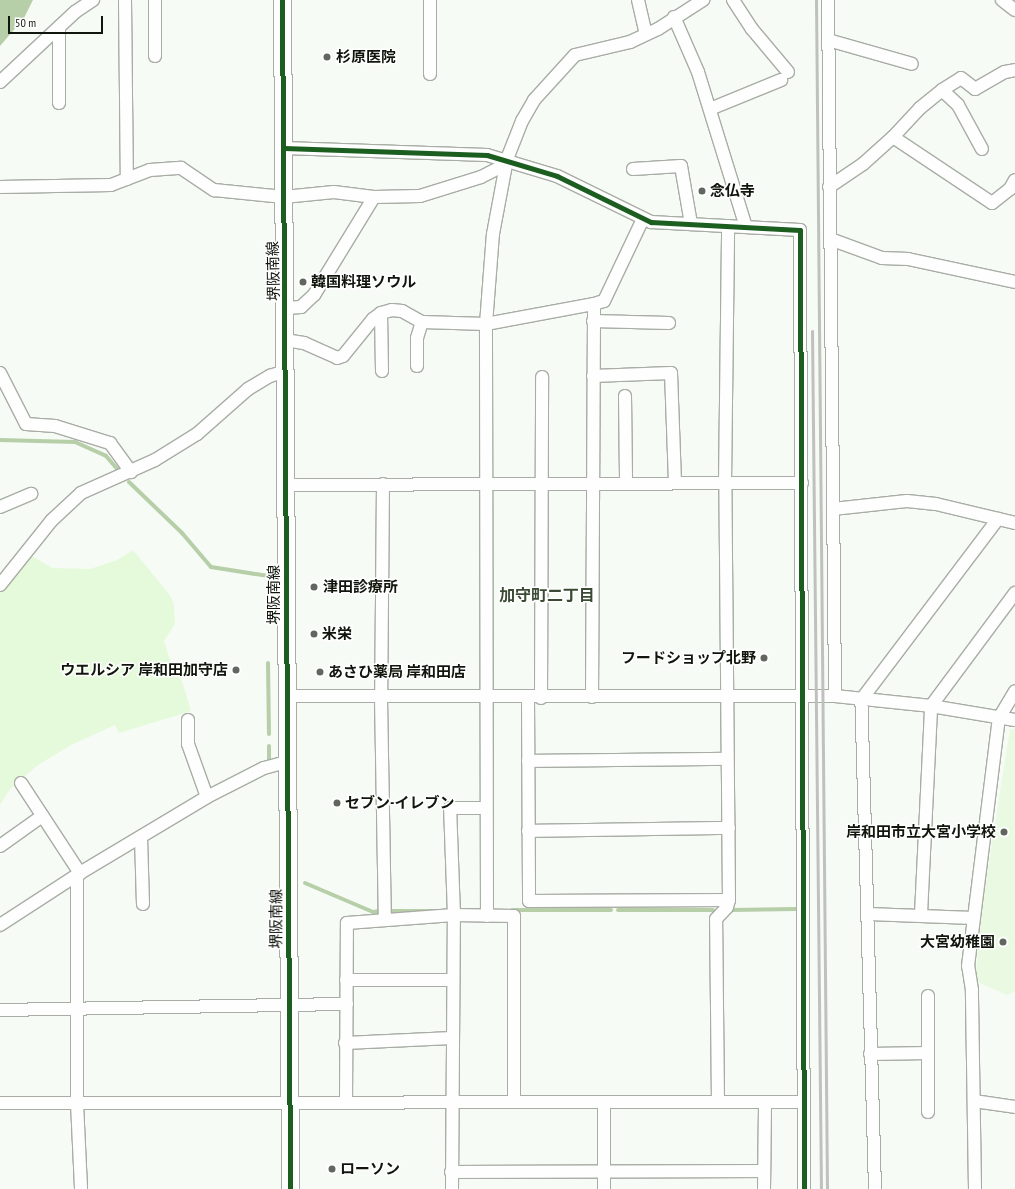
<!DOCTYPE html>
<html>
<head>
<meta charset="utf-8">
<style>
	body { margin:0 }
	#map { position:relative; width:1015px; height:1189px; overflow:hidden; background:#f7fbf5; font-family:"PT Sans Narrow","Noto Sans JP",sans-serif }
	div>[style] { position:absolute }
	.built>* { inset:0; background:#eaf9e2 }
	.green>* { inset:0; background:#e5fadb }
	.water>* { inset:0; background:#b6cfa9 }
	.stream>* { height:4px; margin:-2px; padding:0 2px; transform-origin:2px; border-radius:2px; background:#b6cfa9 }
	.roads { filter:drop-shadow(1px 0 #a8ada5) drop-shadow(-1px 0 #a8ada5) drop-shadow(0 1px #a8ada5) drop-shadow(0 -1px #a8ada5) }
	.minor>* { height:12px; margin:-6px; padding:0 6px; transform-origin:6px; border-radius:6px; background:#fefefe }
	.secondary>* { height:17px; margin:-8.5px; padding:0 8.5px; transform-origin:8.5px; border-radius:8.5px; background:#fefefe }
	.rail>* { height:3px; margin:-1.5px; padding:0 1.5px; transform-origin:1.5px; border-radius:1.5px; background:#c0c1bf }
	.cycleway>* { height:5px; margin:-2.5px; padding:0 2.5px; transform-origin:2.5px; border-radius:2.5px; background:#1b5e20 }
	.dots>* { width:11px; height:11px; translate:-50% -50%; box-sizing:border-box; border:2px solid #fff; border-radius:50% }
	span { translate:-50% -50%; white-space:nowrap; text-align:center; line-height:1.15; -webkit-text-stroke:3px #fff; paint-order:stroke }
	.poi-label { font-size:15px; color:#10160c; font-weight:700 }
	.left { translate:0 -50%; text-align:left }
	.right { translate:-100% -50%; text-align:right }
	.street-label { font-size:15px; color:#10160c }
	.neighbourhood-label { font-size:16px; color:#3b4b33; font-weight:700 }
	.scale { position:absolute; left:8px; top:16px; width:95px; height:18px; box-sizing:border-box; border:2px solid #10160c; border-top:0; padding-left:5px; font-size:12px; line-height:14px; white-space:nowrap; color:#10160c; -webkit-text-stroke:3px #fff; paint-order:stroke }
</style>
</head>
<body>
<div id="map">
	<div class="built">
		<div style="clip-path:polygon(1010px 729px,1015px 729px,1015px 991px,1007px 995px,975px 981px,983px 900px)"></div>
	</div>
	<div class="green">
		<div style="clip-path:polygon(133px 550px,169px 594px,174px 604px,175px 624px,164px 641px,171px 663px,182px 681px,191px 711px,119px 733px,115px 725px,71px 745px,38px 765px,10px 789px,0 805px,0 592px,28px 554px,53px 568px,90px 569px,117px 560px)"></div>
	</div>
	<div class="water">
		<div style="clip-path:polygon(0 0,33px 0,24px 18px,0 46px)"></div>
	</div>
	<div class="stream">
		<div style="left:0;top:440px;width:75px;rotate:1.5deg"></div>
		<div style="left:75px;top:442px;width:34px;rotate:24deg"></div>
		<div style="left:106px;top:456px;width:21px;rotate:49deg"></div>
		<div style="left:129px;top:482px;width:74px;rotate:43.9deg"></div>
		<div style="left:182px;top:533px;width:45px;rotate:49.5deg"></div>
		<div style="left:211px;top:567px;width:58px;rotate:9deg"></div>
		<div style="left:268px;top:663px;width:71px;rotate:89.2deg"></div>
		<div style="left:269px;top:746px;width:15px;rotate:90deg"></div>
		<div style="left:305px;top:883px;width:74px;rotate:23.1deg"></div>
		<div style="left:373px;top:912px;width:7px;rotate:-8deg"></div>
		<div style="left:512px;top:910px;width:99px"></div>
		<div style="left:618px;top:910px;width:95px"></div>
		<div style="left:732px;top:910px;width:65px;rotate:-0.9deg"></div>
		<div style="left:389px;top:911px;width:44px"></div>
	</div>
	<div class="roads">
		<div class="minor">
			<div style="left:125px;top:0;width:179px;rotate:89.4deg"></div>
			<div style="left:155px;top:0;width:56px;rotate:90deg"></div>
			<div style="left:430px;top:0;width:74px;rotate:90deg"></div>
			<div style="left:638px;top:0;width:35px;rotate:77deg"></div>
			<div style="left:733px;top:0;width:35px;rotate:57deg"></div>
			<div style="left:752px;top:29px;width:56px;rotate:50.1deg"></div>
			<div style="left:828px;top:0;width:696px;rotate:89.42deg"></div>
			<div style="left:1002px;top:0;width:16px;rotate:38deg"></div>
			<div style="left:674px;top:17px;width:60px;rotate:66.4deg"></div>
			<div style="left:698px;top:72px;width:162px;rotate:72.8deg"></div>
			<div style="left:59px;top:27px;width:76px;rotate:90deg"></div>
			<div style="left:828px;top:40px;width:87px;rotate:15.9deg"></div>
			<div style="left:0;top:82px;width:103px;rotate:-43deg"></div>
			<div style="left:75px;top:12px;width:22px;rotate:-34deg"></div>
			<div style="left:942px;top:90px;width:22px;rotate:43deg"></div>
			<div style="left:958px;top:105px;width:50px;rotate:61.4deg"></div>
			<div style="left:710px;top:109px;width:77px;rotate:-22.2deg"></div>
			<div style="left:893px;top:137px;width:119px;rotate:33.7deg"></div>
			<div style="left:992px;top:203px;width:23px;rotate:-38deg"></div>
			<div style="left:1010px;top:189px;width:10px;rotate:-61deg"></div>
			<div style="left:284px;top:148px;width:203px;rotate:2deg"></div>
			<div style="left:487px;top:155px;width:73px;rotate:16.7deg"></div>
			<div style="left:557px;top:176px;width:105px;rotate:26.1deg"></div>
			<div style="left:651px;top:222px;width:149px;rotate:3.1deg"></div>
			<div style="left:800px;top:230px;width:959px;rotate:89.76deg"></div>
			<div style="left:633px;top:169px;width:48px;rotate:-3.6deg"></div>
			<div style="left:681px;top:166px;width:59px;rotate:80.2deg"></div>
			<div style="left:0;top:187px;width:111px;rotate:-1deg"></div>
			<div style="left:111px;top:185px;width:42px;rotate:-21deg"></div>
			<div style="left:150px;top:170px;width:31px;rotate:-4deg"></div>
			<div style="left:181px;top:168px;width:40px;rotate:34deg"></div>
			<div style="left:214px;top:190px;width:70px;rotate:5.7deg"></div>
			<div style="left:284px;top:197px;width:50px;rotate:-5.7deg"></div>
			<div style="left:334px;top:192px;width:40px;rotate:7.1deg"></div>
			<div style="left:374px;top:197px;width:46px;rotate:-1.2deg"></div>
			<div style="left:420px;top:196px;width:64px;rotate:-17.3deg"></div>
			<div style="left:481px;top:177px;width:28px;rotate:-27deg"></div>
			<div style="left:829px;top:187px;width:41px;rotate:-34.1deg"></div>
			<div style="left:863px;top:164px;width:40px;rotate:-42deg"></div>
			<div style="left:893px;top:137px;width:40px;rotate:-47deg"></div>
			<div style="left:920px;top:108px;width:28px;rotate:-39deg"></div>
			<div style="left:942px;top:90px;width:22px;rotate:-32deg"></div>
			<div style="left:961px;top:78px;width:18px;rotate:38deg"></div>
			<div style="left:975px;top:89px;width:34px;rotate:-30deg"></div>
			<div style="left:1005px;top:72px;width:10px;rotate:-11deg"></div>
			<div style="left:830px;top:239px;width:55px;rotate:20.1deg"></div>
			<div style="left:882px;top:258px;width:26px;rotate:2deg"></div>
			<div style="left:908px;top:259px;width:109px;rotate:12.1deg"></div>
			<div style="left:286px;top:308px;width:15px;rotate:-4deg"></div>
			<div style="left:301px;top:307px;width:18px;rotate:-43deg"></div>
			<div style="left:314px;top:295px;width:115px;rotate:-58.5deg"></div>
			<div style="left:381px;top:313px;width:58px;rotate:89deg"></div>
			<div style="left:593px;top:321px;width:76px;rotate:1.5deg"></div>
			<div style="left:285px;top:340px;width:19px;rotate:9deg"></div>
			<div style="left:304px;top:343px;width:36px;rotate:24deg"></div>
			<div style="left:337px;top:358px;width:6px;rotate:-18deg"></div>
			<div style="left:343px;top:356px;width:48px;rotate:-51deg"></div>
			<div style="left:373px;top:319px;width:10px;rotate:-37deg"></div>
			<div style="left:381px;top:313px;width:11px;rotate:-15deg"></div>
			<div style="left:392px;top:310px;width:10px;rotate:6deg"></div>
			<div style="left:402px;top:311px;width:23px;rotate:29deg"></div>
			<div style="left:422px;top:322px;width:64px;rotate:1.8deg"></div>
			<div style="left:486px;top:324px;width:110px;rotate:-10.5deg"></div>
			<div style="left:594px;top:304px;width:10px;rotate:-17deg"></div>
			<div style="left:604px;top:301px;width:91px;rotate:-64.6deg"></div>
			<div style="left:417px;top:366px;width:28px;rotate:-90deg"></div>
			<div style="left:417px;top:338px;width:17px;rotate:-73deg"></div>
			<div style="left:0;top:373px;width:57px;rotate:63deg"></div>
			<div style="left:26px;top:424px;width:29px;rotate:4deg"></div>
			<div style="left:55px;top:426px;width:58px;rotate:17.2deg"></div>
			<div style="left:110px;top:443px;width:36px;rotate:54deg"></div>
			<div style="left:593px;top:376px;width:78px;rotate:-2.2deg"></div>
			<div style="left:671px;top:373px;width:110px;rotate:87.9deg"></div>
			<div style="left:625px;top:396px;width:87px;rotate:89.3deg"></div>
			<div style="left:383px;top:484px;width:214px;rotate:90.5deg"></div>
			<div style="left:381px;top:698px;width:222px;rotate:89deg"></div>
			<div style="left:285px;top:485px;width:517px;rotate:-0.22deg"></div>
			<div style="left:0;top:507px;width:34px;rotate:-23deg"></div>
			<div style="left:833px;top:509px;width:74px;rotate:-6.2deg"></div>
			<div style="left:907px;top:501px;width:29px;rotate:6deg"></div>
			<div style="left:936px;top:504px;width:81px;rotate:13.5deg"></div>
			<div style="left:0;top:585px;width:82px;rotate:-51.4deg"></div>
			<div style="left:51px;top:521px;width:41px;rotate:-43deg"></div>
			<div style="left:81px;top:493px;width:81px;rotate:-24deg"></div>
			<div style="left:155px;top:460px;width:49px;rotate:-31.8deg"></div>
			<div style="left:197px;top:434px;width:68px;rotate:-41.4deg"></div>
			<div style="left:248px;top:389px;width:26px;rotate:-31deg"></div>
			<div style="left:270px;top:376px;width:16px;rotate:-18deg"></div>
			<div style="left:286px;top:696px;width:549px"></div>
			<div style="left:835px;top:696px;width:97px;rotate:5.9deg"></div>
			<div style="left:931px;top:706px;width:85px;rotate:9.5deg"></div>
			<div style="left:592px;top:697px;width:393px;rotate:-89.7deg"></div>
			<div style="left:528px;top:698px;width:203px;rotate:89.7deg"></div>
			<div style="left:529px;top:901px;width:200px;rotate:-0.3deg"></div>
			<div style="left:541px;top:698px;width:321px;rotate:-89.8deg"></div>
			<div style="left:188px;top:720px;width:24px;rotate:90deg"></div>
			<div style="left:188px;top:744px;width:56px;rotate:70.3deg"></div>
			<div style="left:528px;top:761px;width:199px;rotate:-0.6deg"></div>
			<div style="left:21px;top:783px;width:108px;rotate:56.8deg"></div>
			<div style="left:528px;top:831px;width:201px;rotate:-0.9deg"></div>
			<div style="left:141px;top:837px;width:67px;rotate:88.3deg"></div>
			<div style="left:0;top:846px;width:52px;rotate:-35.5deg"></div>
			<div style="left:77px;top:875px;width:228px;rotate:90deg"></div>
			<div style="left:77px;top:1103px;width:86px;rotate:87.3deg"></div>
			<div style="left:868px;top:914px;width:105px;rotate:2.2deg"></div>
			<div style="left:921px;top:914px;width:208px;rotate:-87.2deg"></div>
			<div style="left:931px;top:706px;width:141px;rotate:-53.4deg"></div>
			<div style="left:487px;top:916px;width:592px;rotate:-90.1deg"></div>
			<div style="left:486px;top:324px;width:90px;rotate:-85.6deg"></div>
			<div style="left:493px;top:234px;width:76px;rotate:-79.4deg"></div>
			<div style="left:507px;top:159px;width:41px;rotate:-68.5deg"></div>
			<div style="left:522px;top:121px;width:24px;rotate:-60deg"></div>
			<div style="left:534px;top:100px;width:61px;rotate:-47.7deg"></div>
			<div style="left:575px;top:55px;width:57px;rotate:-13.3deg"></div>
			<div style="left:630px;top:42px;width:31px;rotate:-25deg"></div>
			<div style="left:658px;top:29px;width:54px;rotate:-32.8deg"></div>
			<div style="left:0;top:925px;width:95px;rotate:-33deg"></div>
			<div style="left:80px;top:873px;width:148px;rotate:-30.9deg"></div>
			<div style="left:207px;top:797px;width:64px;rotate:-27deg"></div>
			<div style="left:264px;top:768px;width:24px;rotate:-15deg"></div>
			<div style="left:346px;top:980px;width:107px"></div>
			<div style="left:928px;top:996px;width:116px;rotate:90deg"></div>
			<div style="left:0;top:1010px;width:347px;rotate:-1deg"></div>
			<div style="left:345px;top:1043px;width:107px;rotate:-2.7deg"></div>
			<div style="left:870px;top:1054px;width:58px;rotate:-1deg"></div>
			<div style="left:974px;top:1101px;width:41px;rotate:8.3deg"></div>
			<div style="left:718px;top:1102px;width:183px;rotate:-90.6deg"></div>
			<div style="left:716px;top:919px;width:16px;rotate:-47deg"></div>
			<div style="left:727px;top:907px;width:7px;rotate:-74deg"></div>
			<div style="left:729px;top:900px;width:417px;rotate:-90.5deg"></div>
			<div style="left:725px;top:483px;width:257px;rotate:-89.3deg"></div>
			<div style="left:0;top:1103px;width:803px;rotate:-0.07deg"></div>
			<div style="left:346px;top:1103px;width:180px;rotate:-89.7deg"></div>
			<div style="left:347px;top:923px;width:107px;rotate:-4.3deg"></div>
			<div style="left:454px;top:915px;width:60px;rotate:1deg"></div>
			<div style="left:514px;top:916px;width:186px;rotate:90deg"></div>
			<div style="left:451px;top:1172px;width:312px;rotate:-0.2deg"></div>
			<div style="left:452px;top:1189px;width:274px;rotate:-89.6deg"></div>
			<div style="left:454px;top:915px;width:107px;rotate:-92.1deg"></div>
			<div style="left:450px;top:808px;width:36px"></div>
			<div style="left:604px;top:1189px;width:87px;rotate:-90deg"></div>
			<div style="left:764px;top:1189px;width:87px;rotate:-89.3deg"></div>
			<div style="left:875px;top:1189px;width:489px;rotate:-91.6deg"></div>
			<div style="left:861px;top:700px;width:227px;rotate:-52.9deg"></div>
			<div style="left:975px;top:1189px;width:199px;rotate:-90.9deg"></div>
			<div style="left:972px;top:990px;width:24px;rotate:-99deg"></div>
			<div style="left:968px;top:966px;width:250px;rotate:-82.9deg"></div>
			<div style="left:999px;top:718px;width:31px;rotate:-59deg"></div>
		</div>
		<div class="secondary">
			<div style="left:282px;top:0;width:1189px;rotate:89.61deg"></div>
		</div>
	</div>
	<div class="rail">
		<div style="left:816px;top:0;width:1189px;rotate:89.47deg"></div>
		<div style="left:812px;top:331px;width:858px;rotate:89.4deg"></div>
	</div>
	<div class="cycleway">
		<div style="left:282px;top:0;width:1189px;rotate:89.61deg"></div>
		<div style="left:284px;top:148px;width:203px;rotate:2deg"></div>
		<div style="left:487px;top:155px;width:73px;rotate:16.7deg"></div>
		<div style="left:557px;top:176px;width:105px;rotate:26.1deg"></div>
		<div style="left:651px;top:222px;width:149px;rotate:3.1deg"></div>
		<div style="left:800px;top:230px;width:959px;rotate:89.76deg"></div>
	</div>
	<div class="dots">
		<div style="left:327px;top:57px;background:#61665e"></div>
		<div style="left:702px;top:191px;background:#61665e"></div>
		<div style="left:303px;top:282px;background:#61665e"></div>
		<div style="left:314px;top:587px;background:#61665e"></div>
		<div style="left:314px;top:634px;background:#61665e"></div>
		<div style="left:764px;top:658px;background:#61665e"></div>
		<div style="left:236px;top:670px;background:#61665e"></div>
		<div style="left:320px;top:672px;background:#61665e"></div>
		<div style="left:337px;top:803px;background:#61665e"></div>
		<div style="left:1004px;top:832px;background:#61665e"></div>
		<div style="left:1003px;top:942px;background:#61665e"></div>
		<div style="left:332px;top:1169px;background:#61665e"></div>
	</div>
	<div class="poi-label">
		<span class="left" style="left:336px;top:57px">杉原医院</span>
		<span class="left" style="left:710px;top:191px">念仏寺</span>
		<span class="left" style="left:311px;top:282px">韓国料理ソウル</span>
		<span class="left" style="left:323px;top:587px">津田診療所</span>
		<span class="left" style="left:322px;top:634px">米栄</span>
		<span class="right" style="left:756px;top:658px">フードショップ北野</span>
		<span class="right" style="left:228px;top:670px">ウエルシア 岸和田加守店</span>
		<span class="left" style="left:328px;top:672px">あさひ薬局 岸和田店</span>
		<span class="left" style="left:345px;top:803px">セブン-イレブン</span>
		<span class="right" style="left:996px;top:832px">岸和田市立大宮小学校</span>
		<span class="right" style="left:995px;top:942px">大宮幼稚園</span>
		<span class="left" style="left:340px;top:1169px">ローソン</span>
	</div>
	<div class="street-label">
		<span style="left:273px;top:271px;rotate:-91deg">堺阪南線</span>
		<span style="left:274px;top:595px;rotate:-90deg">堺阪南線</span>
		<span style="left:276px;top:919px;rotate:-90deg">堺阪南線</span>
	</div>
	<div class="neighbourhood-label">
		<span style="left:547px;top:595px">加守町二丁目</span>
	</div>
	<div class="scale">50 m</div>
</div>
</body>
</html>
